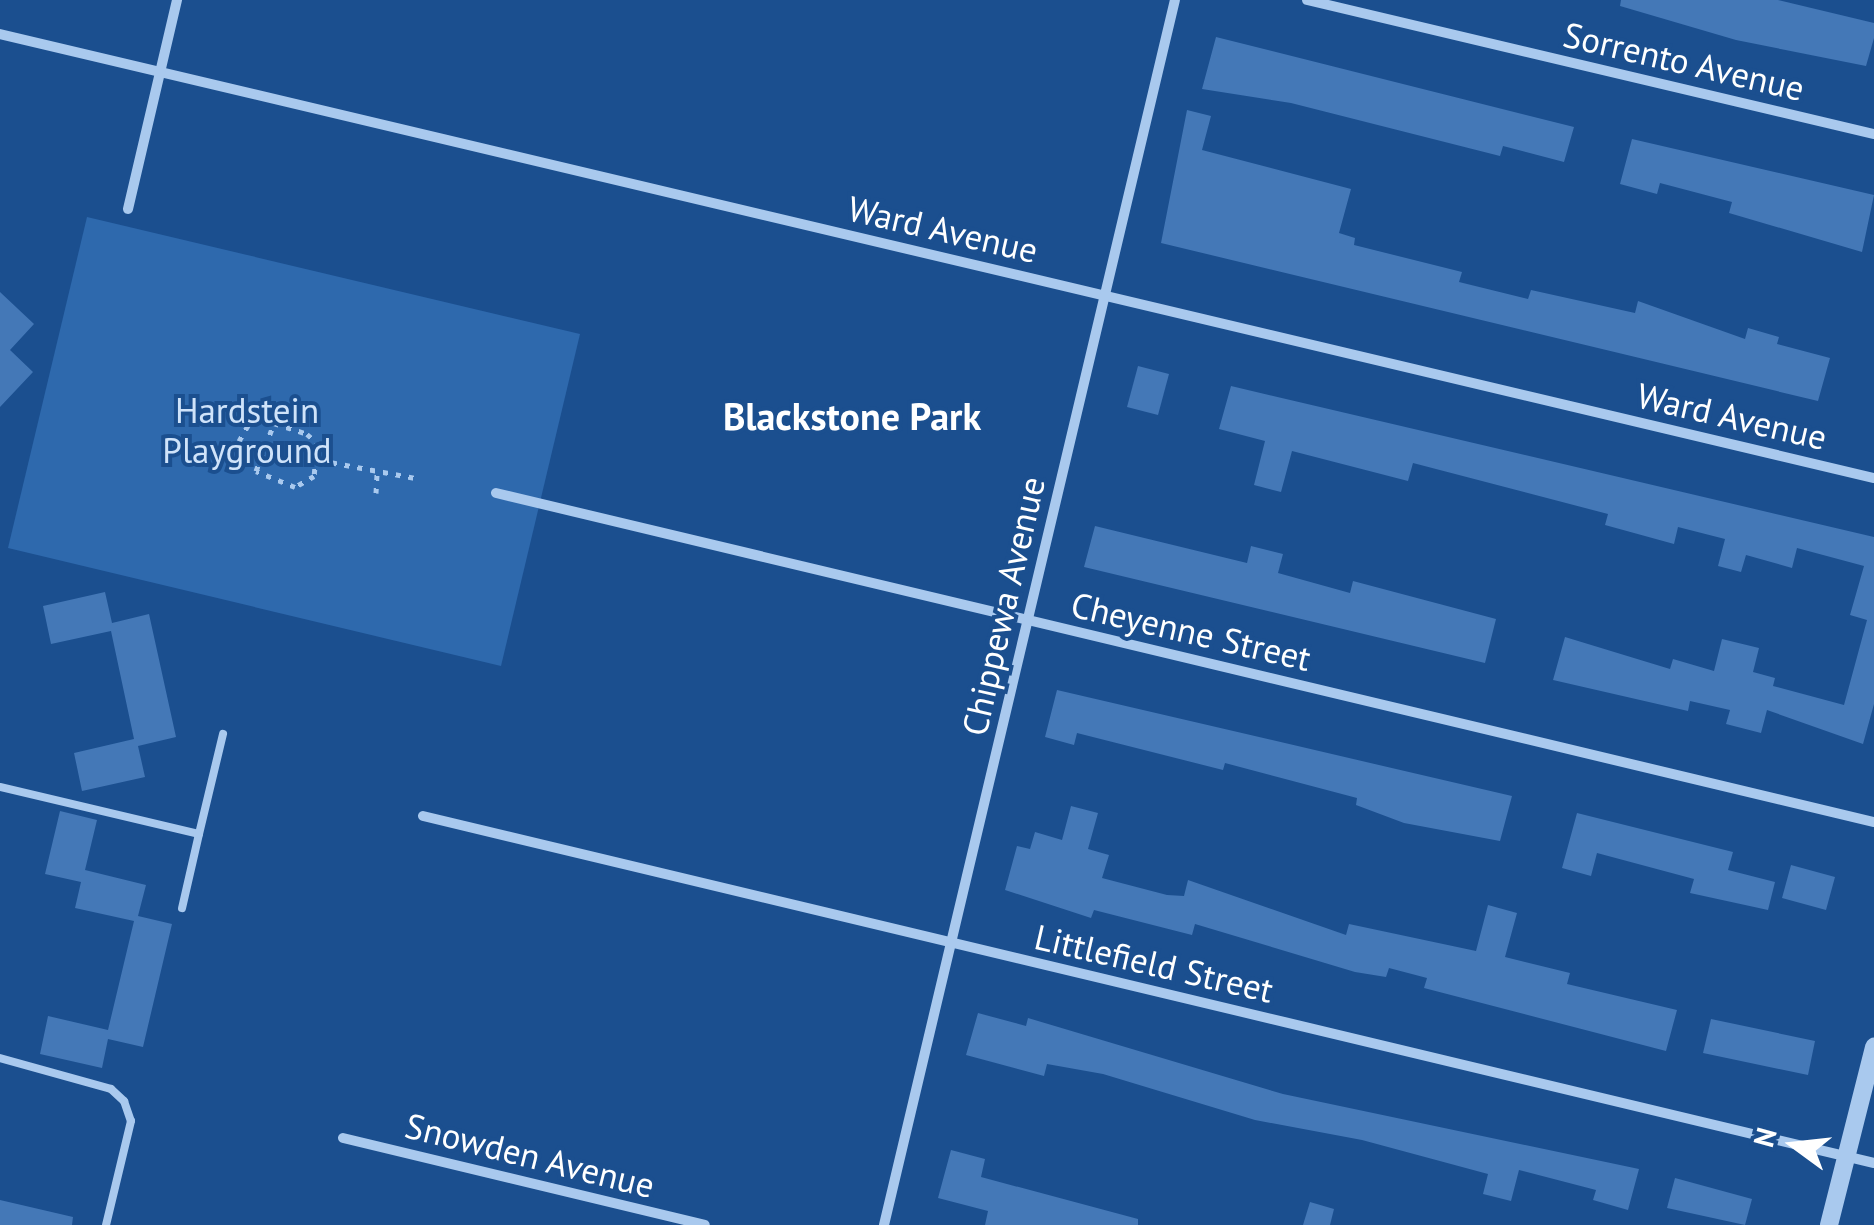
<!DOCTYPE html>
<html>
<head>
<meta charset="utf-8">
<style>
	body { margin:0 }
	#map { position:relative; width:1874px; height:1225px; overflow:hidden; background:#1b4f8f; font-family:"PT Sans",sans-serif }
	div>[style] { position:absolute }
	.green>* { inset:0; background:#2e69ad }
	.building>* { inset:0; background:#4478b7 }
	.path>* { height:5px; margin-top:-2.5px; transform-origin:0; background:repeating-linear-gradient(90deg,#a9c9ee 0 5px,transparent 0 13px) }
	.service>* { height:8px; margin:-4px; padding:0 4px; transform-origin:4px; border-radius:4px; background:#a9c9ee }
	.minor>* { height:10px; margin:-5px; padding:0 5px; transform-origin:5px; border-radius:5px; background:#a9c9ee }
	.tertiary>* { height:18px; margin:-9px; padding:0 9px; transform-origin:9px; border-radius:9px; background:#a9c9ee }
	span { translate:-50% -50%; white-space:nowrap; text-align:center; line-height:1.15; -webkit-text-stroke:8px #1b4f8f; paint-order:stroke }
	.street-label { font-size:35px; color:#fff }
	.park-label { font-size:35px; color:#cfe3fa }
	.neighbourhood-label { font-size:38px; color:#fff; font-weight:700 }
	.north { position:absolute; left:1744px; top:1095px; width:100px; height:100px; -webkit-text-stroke:8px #1b4f8f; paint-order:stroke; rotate:285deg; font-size:28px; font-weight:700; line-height:40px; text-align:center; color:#fff }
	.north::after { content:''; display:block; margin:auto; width:35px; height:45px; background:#fff; clip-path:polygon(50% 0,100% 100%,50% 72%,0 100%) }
</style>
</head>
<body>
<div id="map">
	<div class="green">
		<div style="clip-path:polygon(87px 217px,580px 334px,501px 666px,8px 548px)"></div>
	</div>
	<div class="building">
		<div style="clip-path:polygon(1621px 0,1778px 0,1874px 23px,1874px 38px,1866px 66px,1736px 40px,1620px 6px)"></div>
		<div style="clip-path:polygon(1216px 37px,1574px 127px,1564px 162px,1503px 146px,1500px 156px,1291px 103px,1202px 89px)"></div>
		<div style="clip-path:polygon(1187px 110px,1211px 116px,1202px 150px,1351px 189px,1339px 233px,1355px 238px,1354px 245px,1462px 272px,1459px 282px,1528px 299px,1531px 290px,1635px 313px,1638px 301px,1745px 339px,1748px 328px,1779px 337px,1777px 344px,1830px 358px,1818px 401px,1161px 243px)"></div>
		<div style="clip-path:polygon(1632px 139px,1874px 195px,1862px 252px,1729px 213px,1732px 202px,1660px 183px,1657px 194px,1620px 184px)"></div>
		<div style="clip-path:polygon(0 292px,34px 324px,10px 350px,33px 372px,0 407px)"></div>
		<div style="clip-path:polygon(1138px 366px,1169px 374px,1158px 415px,1127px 407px)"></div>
		<div style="clip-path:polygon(1231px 386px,1874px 537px,1874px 704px,1863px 744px,1767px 710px,1761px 733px,1726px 724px,1730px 710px,1690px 701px,1688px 711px,1553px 680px,1565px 637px,1670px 669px,1673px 659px,1714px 671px,1722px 639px,1759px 648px,1753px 672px,1775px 678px,1773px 686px,1844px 705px,1867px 620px,1850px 615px,1864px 566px,1797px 548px,1792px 568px,1746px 555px,1741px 572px,1718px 566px,1725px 539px,1678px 527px,1674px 544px,1605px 525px,1608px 514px,1413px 463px,1408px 481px,1292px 451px,1281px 492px,1254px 485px,1265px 441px,1219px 429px)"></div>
		<div style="clip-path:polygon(1095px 526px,1247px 563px,1251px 546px,1283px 554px,1278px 573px,1350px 593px,1353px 581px,1496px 619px,1485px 663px,1084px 567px)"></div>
		<div style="clip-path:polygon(105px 592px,112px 623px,149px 614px,176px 737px,138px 746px,145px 777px,82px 791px,74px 753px,134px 739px,111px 631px,51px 644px,43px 606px)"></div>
		<div style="clip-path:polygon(1057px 690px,1512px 796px,1500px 841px,1404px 823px,1356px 805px,1357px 798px,1225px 763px,1223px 770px,1077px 733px,1074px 745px,1045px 737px)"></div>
		<div style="clip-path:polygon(1071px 806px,1098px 813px,1088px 849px,1109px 855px,1102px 878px,1167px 895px,1184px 896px,1188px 880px,1346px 935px,1349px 924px,1476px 951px,1488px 905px,1517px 913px,1505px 957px,1570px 973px,1567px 984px,1677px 1010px,1666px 1051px,1424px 988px,1427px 978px,1389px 968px,1386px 977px,1355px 972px,1195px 924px,1192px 935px,1094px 910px,1091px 918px,1005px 890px,1017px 846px,1030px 849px,1035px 832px,1062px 840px)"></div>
		<div style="clip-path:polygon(60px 811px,97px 820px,85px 870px,146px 885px,138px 916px,172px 924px,143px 1047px,108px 1039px,102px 1068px,40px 1054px,48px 1016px,108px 1030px,134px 921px,75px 908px,81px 882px,45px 874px)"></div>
		<div style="clip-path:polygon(1577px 813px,1733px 852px,1728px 870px,1775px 882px,1768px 910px,1690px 893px,1694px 879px,1597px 853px,1591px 876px,1562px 868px)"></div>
		<div style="clip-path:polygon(1791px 865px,1835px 877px,1826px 910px,1782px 898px)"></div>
		<div style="clip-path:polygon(978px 1013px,1026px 1026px,1028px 1018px,1283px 1094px,1639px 1169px,1628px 1210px,1593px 1200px,1596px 1190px,1519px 1170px,1511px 1201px,1483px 1194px,1488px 1174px,1362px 1140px,1255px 1120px,1103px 1074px,1047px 1064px,1044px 1076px,966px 1055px)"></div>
		<div style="clip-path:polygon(1711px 1019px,1815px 1041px,1808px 1075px,1703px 1053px)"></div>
		<div style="clip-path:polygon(951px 1150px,985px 1159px,981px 1177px,1138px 1219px,1138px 1225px,985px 1225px,988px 1211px,938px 1198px)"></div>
		<div style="clip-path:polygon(1675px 1178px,1752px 1199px,1745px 1225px,1667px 1208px)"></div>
		<div style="clip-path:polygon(0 1200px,73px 1217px,72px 1225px,0 1225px)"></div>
		<div style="clip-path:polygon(1310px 1202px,1334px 1209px,1330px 1225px,1303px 1225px)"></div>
	</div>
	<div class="path">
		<div style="left:259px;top:451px;width:22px;rotate:-153deg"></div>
		<div style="left:239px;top:441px;width:28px;rotate:-60deg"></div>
		<div style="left:253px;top:417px;width:22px;rotate:16deg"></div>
		<div style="left:274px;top:423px;width:35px;rotate:18deg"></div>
		<div style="left:307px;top:434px;width:13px;rotate:42deg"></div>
		<div style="left:317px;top:443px;width:33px;rotate:95deg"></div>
		<div style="left:314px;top:476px;width:22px;rotate:150deg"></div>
		<div style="left:295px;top:487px;width:42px;rotate:-157.7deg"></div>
		<div style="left:256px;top:471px;width:51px;rotate:-69.4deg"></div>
		<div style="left:319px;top:460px;width:98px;rotate:10.6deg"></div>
		<div style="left:376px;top:493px;width:22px;rotate:-87deg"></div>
	</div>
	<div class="service">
		<div style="left:0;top:787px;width:204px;rotate:13.3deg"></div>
		<div style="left:199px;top:834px;width:76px;rotate:102.9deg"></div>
		<div style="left:199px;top:834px;width:103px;rotate:-76.5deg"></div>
		<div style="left:0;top:1058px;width:115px;rotate:15.6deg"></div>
		<div style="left:111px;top:1089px;width:18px;rotate:43deg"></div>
		<div style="left:124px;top:1101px;width:21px;rotate:71deg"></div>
		<div style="left:131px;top:1121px;width:107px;rotate:103.5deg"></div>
	</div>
	<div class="minor">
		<div style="left:1307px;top:0;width:583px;rotate:13.3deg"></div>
		<div style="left:0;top:34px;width:1926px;rotate:13.33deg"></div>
		<div style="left:128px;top:209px;width:215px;rotate:-76.8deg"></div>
		<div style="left:496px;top:493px;width:1417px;rotate:13.43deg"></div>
		<div style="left:423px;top:816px;width:1492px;rotate:13.45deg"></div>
		<div style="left:343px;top:1138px;width:372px;rotate:13.5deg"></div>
		<div style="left:884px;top:1225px;width:1259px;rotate:-76.64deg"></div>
	</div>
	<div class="tertiary">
		<div style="left:1829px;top:1225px;width:184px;rotate:-75.8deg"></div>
	</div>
	<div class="street-label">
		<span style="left:1684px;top:61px;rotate:13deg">Sorrento Avenue</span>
		<span style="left:943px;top:229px;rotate:13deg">Ward Avenue</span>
		<span style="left:1732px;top:416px;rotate:13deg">Ward Avenue</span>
		<span style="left:1003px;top:606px;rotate:-77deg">Chippewa Avenue</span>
		<span style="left:1191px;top:631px;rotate:13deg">Cheyenne Street</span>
		<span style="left:1154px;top:963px;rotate:13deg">Littlefield Street</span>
		<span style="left:530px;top:1155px;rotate:14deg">Snowden Avenue</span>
	</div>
	<div class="park-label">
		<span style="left:247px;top:430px">Hardstein<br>Playground</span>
	</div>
	<div class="neighbourhood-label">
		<span style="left:852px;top:416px">Blackstone Park</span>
	</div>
	<div class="north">N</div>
</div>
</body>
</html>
